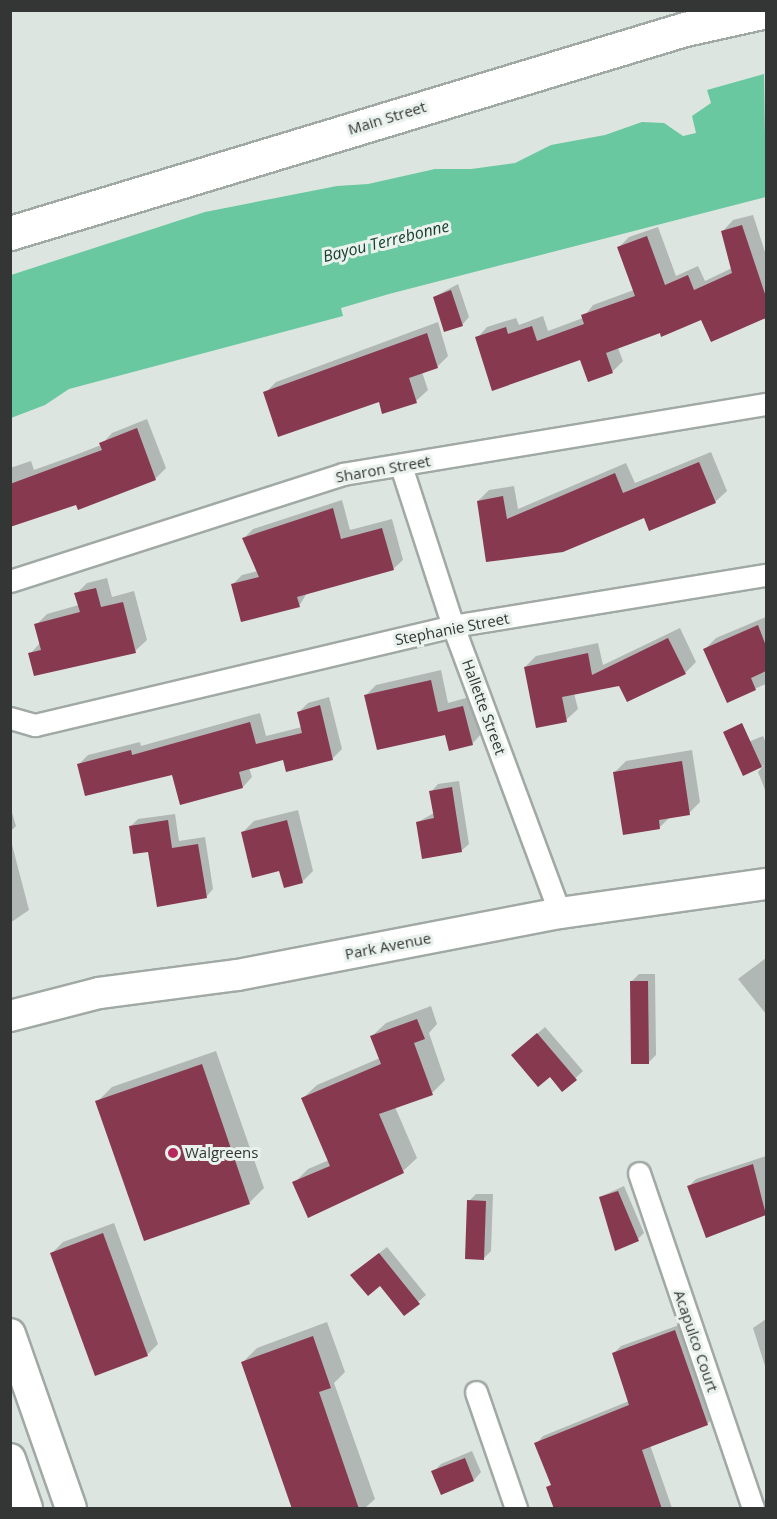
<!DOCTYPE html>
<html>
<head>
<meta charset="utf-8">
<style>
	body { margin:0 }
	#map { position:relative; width:777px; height:1519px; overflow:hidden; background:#dde5e1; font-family:"Open Sans",sans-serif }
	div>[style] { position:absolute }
	.water>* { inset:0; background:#69c8a0 }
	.shadow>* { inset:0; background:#0003 }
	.building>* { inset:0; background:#873950 }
	.roads { filter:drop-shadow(2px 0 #a1a9a5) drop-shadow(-2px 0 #a1a9a5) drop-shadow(0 2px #a1a9a5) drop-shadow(0 -2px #a1a9a5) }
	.minor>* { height:21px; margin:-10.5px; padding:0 10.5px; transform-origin:10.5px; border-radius:10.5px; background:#fff }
	.secondary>* { height:30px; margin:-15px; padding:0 15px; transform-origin:15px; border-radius:15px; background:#fff }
	.primary>* { height:33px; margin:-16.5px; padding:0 16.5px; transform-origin:16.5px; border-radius:16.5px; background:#fff }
	.dots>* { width:16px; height:16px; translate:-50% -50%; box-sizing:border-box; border:3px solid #eaf2ee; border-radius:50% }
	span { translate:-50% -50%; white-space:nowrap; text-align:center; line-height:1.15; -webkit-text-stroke:6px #eaf2ee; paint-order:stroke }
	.street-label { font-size:15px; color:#333634 }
	.poi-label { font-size:15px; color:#333634 }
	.left { translate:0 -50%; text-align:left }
	.water-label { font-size:16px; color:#184131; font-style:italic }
	.frame { position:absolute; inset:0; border:12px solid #333634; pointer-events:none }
</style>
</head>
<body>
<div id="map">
	<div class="water">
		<div style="clip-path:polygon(764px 74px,766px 197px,389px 294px,341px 308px,343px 316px,69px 389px,45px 405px,11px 418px,11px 275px,205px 212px,337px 186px,368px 184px,435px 169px,471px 169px,515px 163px,551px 145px,605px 135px,642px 122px,664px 123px,683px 136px,696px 133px,692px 116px,711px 103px,707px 90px)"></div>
	</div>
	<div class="shadow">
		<div style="clip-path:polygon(753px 215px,766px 255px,766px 319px,702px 318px,618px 348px,623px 361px,613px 371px,589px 380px,581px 358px,477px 338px,487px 327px,516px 318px,519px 325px,543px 316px,548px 331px,583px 318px,593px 305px,634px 290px,619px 247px,629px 237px,658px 227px,676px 276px,698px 266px,705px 281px,732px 268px,723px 231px,733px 220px)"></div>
		<div style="clip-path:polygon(458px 284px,469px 317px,462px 325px,434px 297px)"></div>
		<div style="clip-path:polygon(438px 322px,448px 356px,437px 367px,422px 372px,428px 390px,416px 401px,265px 393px,276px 382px)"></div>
		<div style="clip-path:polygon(147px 419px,166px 468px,155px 479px,10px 524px,10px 468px,31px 461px,34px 470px,73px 456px,101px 445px,112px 433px)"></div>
		<div style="clip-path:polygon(711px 452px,727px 491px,715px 502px,645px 516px,487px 560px,478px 501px,489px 490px,514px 486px,518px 509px,626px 463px,635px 483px)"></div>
		<div style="clip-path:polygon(342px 500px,350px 530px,392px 519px,403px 560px,393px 569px,307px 593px,299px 606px,233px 584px,242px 575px,258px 571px,244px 538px,253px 529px)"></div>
		<div style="clip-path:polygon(107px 578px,112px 597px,134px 591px,147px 640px,135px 651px,30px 654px,40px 643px,36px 625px,47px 614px,79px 605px,76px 594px,87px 583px)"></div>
		<div style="clip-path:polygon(766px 617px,766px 684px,727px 701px,705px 649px,716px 638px)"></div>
		<div style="clip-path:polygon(680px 628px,696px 662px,685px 673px,574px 693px,578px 709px,566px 720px,525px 667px,536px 656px,598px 643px,603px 665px)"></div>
		<div style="clip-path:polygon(441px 670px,448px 703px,473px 696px,482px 733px,472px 744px,366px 695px,376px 685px)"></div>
		<div style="clip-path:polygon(329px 697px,342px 749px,333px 758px,287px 770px,284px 758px,249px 768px,252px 777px,243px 787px,181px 804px,173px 773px,79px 764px,88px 755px,140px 742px,141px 746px,260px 713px,266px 736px,302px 727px,299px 712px,308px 703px)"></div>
		<div style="clip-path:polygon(763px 736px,766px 743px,766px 792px,758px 772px,764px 765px,744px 774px,746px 743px)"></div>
		<div style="clip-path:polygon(692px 750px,700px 802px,689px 813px,671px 816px,660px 827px,615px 772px,626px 761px)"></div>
		<div style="clip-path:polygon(459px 781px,469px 844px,461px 851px,418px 822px,434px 813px,431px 792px,438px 784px)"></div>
		<div style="clip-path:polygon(10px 806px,16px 826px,10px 832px)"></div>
		<div style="clip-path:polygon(298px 810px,313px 871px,302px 882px,281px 869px,242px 833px,254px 821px)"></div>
		<div style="clip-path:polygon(175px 814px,179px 841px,205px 837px,213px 889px,206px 897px,149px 850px,131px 826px,138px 819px)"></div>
		<div style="clip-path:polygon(10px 837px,29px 910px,10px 923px)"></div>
		<div style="clip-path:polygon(766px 958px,766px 1014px,738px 979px)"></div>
		<div style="clip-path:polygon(639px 974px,655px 974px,656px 1055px,649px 1062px,632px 981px)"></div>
		<div style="clip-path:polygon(431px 1006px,437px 1024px,429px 1033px,445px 1080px,432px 1093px,395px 1107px,417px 1158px,403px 1171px,294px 1183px,308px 1169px,329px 1160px,303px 1098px,317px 1085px,380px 1058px,372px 1036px,386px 1023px)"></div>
		<div style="clip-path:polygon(545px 1027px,583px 1071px,563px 1090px,521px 1048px)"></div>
		<div style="clip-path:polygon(216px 1051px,264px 1188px,250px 1202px,145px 1239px,97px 1102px,112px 1087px)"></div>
		<div style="clip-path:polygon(766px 1156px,766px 1214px,707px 1236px,689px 1186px,696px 1179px)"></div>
		<div style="clip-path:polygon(624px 1186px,644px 1233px,638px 1239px,600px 1197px)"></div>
		<div style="clip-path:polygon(476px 1194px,493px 1194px,491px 1251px,484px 1258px,469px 1201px)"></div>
		<div style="clip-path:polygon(114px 1223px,158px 1344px,147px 1355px,52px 1253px,63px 1242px)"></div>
		<div style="clip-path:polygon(387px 1247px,426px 1295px,404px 1314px,380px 1284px,360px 1268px)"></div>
		<div style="clip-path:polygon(766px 1319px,766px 1369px,753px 1328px)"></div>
		<div style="clip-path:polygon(327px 1322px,345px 1372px,334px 1383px,375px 1499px,365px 1508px,294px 1508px,243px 1362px,257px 1348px)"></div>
		<div style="clip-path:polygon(682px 1324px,715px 1416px,707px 1424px,650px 1445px,672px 1508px,608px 1508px,536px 1444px,543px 1436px,629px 1401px,613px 1354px,621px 1346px)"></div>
		<div style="clip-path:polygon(472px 1451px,481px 1472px,474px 1480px,442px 1493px,433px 1472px,441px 1464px)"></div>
	</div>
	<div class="building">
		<div style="clip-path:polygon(742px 225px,766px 297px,766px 318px,711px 342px,701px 320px,661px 337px,660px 333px,606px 353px,613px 373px,588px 382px,580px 360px,492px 391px,475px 337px,506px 327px,508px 334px,532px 326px,537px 341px,584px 324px,581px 315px,635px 296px,617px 247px,647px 236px,665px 285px,688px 275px,694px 290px,732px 273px,721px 231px)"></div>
		<div style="clip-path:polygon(451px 290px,463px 326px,444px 332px,433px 297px)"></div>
		<div style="clip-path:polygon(427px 333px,438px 368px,409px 378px,417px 403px,382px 414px,379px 402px,278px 437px,263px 392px)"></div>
		<div style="clip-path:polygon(137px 428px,156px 480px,78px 510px,76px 505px,10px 527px,10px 484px,102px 450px,99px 443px)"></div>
		<div style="clip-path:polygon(699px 462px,716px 503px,649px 531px,644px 518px,563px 552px,486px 562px,477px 501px,503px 496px,507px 519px,615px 473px,623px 493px)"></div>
		<div style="clip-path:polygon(333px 508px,341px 539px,382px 528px,394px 570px,297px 597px,300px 607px,241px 622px,231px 584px,259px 577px,242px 538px)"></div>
		<div style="clip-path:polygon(96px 588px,101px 607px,123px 602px,136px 653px,34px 676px,28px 653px,41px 650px,34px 624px,80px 612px,74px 593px)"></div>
		<div style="clip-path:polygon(758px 625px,766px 646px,766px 671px,751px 678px,756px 690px,727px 703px,703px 649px)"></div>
		<div style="clip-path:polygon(668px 638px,686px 674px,627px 702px,619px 686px,562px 697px,567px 722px,536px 728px,524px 667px,588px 653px,592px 675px)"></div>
		<div style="clip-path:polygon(431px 680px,438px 712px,463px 706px,473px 745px,449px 751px,445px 735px,377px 750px,364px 695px)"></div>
		<div style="clip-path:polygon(320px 705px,333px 760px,286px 772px,283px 760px,239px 772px,243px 788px,180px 805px,172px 775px,85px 796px,77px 764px,131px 750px,132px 755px,250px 722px,256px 744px,302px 733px,297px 712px)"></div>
		<div style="clip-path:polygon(742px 723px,762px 767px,743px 776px,723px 732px)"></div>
		<div style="clip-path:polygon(682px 761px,690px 815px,659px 820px,660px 829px,623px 835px,613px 772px)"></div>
		<div style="clip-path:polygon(452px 787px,462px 852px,422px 859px,416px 822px,434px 818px,429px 791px)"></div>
		<div style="clip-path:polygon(168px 820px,172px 848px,198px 844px,207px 898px,157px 907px,148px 852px,133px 854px,129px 826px)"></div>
		<div style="clip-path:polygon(287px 820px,303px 883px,284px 888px,279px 871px,252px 878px,241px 832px)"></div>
		<div style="clip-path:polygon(630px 981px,648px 981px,649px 1064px,631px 1064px)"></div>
		<div style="clip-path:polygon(417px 1019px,425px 1039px,414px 1043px,433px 1095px,379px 1114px,404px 1173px,308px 1218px,292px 1182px,330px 1166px,301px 1098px,381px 1064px,370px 1036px)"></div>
		<div style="clip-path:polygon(537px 1033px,577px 1080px,562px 1092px,550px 1077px,538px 1087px,511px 1055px)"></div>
		<div style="clip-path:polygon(202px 1064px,250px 1204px,144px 1241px,95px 1101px)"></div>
		<div style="clip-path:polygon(753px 1164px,766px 1215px,706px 1238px,687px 1186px)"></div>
		<div style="clip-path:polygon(618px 1191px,639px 1241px,615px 1251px,599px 1197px)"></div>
		<div style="clip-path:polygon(467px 1200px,486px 1201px,484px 1260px,465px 1259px)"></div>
		<div style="clip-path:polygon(103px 1233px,148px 1356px,95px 1376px,50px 1253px)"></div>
		<div style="clip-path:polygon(379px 1253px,420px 1304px,404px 1316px,380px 1286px,368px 1296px,350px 1275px)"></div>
		<div style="clip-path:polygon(675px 1330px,708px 1425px,642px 1450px,662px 1509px,554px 1509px,546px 1487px,551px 1485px,534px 1443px,629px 1405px,612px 1353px)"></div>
		<div style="clip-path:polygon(313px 1336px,331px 1388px,319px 1392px,359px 1509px,292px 1509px,241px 1362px)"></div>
		<div style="clip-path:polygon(465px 1458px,474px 1481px,441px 1495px,431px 1471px)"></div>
	</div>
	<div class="roads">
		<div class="minor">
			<div style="left:401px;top:466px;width:168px;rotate:72deg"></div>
			<div style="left:453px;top:626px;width:306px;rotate:69.6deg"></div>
			<div style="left:10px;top:581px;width:350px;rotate:-17.8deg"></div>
			<div style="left:343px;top:474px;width:429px;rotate:-9.4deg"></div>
			<div style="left:10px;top:718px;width:26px;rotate:16deg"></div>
			<div style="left:35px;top:725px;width:430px;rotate:-13.3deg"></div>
			<div style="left:453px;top:626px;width:317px;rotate:-9.3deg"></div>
			<div style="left:639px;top:1173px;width:354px;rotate:71.2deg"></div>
			<div style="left:476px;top:1392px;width:123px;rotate:71deg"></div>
		</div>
		<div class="secondary">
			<div style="left:10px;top:1016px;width:92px;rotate:-14.5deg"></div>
			<div style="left:99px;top:993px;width:140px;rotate:-7.4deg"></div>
			<div style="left:238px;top:975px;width:328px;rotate:-10.9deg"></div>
			<div style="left:560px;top:913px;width:208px;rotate:-8deg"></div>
			<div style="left:10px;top:1334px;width:184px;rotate:70.7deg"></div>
			<div style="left:10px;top:1459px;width:52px;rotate:70.9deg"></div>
		</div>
		<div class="primary">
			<div style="left:10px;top:233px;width:705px;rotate:-16.82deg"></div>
			<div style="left:685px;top:29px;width:83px;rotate:-12.5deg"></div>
		</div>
	</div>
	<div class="dots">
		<div style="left:173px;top:1153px;background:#b6285b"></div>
	</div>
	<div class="street-label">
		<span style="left:387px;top:118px;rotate:-17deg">Main Street</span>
		<span style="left:383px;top:469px;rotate:-10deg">Sharon Street</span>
		<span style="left:452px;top:629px;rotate:-11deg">Stephanie Street</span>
		<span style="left:484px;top:707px;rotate:70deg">Hallette Street</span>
		<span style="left:388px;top:946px;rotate:-11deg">Park Avenue</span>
		<span style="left:696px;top:1341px;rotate:71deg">Acapulco Court</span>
	</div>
	<div class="poi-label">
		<span class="left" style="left:185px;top:1153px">Walgreens</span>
	</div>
	<div class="water-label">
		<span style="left:386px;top:241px;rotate:-14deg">Bayou Terrebonne</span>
	</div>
	<div class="frame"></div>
</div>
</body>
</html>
